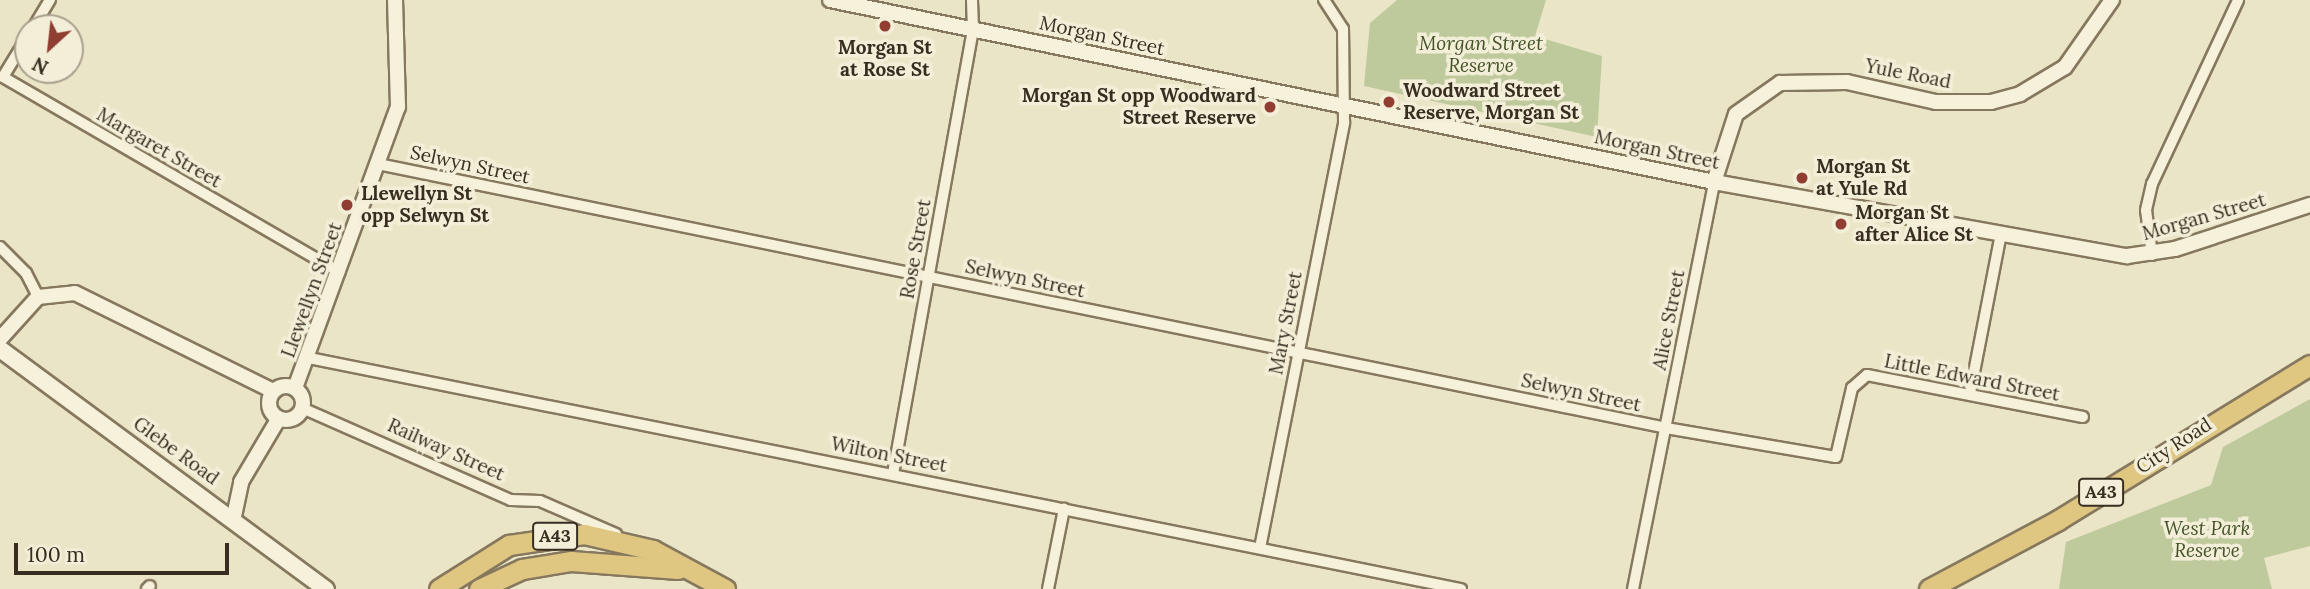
<!DOCTYPE html>
<html>
<head>
<meta charset="utf-8">
<style>
	body { margin:0 }
	#map { position:relative; width:2310px; height:589px; overflow:hidden; background:#ebe5c7; font-family:Lora,serif }
	div>[style] { position:absolute }
	.green>* { inset:0; background:#bec99c }
	.roads { filter:drop-shadow(2px 0 #86785e) drop-shadow(-2px 0 #86785e) drop-shadow(0 2px #86785e) drop-shadow(0 -2px #86785e) }
	.minor>* { height:10px; margin:-5px; padding:0 5px; transform-origin:5px; border-radius:5px; background:#f6f1da }
	.tertiary>* { height:14px; margin:-7px; padding:0 7px; transform-origin:7px; border-radius:7px; background:#f6f1da }
	.tertiary>.ring { margin:-7px; padding:0; box-sizing:content-box; background:none; border:14px solid #f6f1da; border-radius:50% }
	.secondary>* { height:16px; margin:-8px; padding:0 8px; transform-origin:8px; border-radius:8px; background:#f6f1da }
	.trunk>* { height:19px; margin:-9.5px; padding:0 9.5px; transform-origin:9.5px; border-radius:9.5px; background:#dfc681 }
	.dots>* { width:19px; height:19px; translate:-50% -50%; box-sizing:border-box; border:4px solid #f3eed7; border-radius:50% }
	span { translate:-50% -50%; white-space:nowrap; text-align:center; line-height:1.15; -webkit-text-stroke:7px #f3eed7; paint-order:stroke }
	.shield-label span { padding:2px 5px; background:#f3eed7; border:2px solid; border-radius:5px; -webkit-text-stroke-width:0 }
	.shield-label { font-size:18px; color:#372e21; font-weight:700 }
	.street-label { font-size:19px; color:#372e21 }
	.park-label { font-size:19px; color:#435229; font-style:italic }
	.poi-label { font-size:19px; color:#372e21; font-weight:700 }
	.left { translate:0 -50%; text-align:left }
	.right { translate:-100% -50%; text-align:right }
	.north { position:absolute; left:14px; top:14px; width:70px; height:70px; box-sizing:border-box; background:#f3eed7; border:2px solid #a8a18e; border-radius:50%; rotate:207deg; font-size:19px; font-weight:700; line-height:28px; text-align:center; color:#372e21 }
	.north::after { content:''; display:block; margin:auto; width:24px; height:32px; background:#903d32; clip-path:polygon(50% 0,100% 100%,50% 72%,0 100%) }
	.scale { position:absolute; left:14px; top:543px; width:215px; height:32px; box-sizing:border-box; border:4px solid #372e21; border-top:0; padding-left:9px; font-size:21px; line-height:24px; white-space:nowrap; color:#372e21; -webkit-text-stroke:5px #f3eed7; paint-order:stroke }
</style>
</head>
<body>
<div id="map">
	<div class="green">
		<div style="clip-path:polygon(1397px 0,1546px 0,1535px 36px,1602px 56px,1597px 137px,1364px 86px,1370px 23px)"></div>
		<div style="clip-path:polygon(2310px 399px,2310px 546px,2264px 558px,2272px 589px,2059px 589px,2066px 542px,2211px 485px,2223px 447px)"></div>
	</div>
	<div class="roads">
		<div class="minor">
			<div style="left:33px;top:28px;width:33px;rotate:-59deg"></div>
			<div style="left:28px;top:36px;width:48px;rotate:121.4deg"></div>
			<div style="left:3px;top:77px;width:389px;rotate:30.1deg"></div>
			<div style="left:378px;top:164px;width:1315px;rotate:11.58deg"></div>
			<div style="left:1666px;top:428px;width:172px;rotate:9.7deg"></div>
			<div style="left:1836px;top:457px;width:71px;rotate:-76.9deg"></div>
			<div style="left:1852px;top:388px;width:20px;rotate:-41deg"></div>
			<div style="left:1867px;top:375px;width:220px;rotate:11deg"></div>
			<div style="left:0;top:247px;width:37px;rotate:45deg"></div>
			<div style="left:26px;top:273px;width:27px;rotate:63deg"></div>
			<div style="left:2152px;top:255px;width:45px;rotate:-97.6deg"></div>
			<div style="left:2146px;top:210px;width:27px;rotate:-77deg"></div>
			<div style="left:2152px;top:184px;width:203px;rotate:-64.9deg"></div>
			<div style="left:309px;top:358px;width:1175px;rotate:11.34deg"></div>
			<div style="left:1970px;top:393px;width:163px;rotate:-79deg"></div>
			<div style="left:302px;top:408px;width:228px;rotate:23.8deg"></div>
			<div style="left:511px;top:500px;width:29px;rotate:2deg"></div>
			<div style="left:540px;top:501px;width:83px;rotate:23.5deg"></div>
			<div style="left:893px;top:474px;width:452px;rotate:-79.8deg"></div>
			<div style="left:973px;top:29px;width:29px;rotate:-92deg"></div>
			<div style="left:1260px;top:548px;width:434px;rotate:-78.8deg"></div>
			<div style="left:1344px;top:122px;width:93px;rotate:-90.6deg"></div>
			<div style="left:1343px;top:29px;width:35px;rotate:-123deg"></div>
			<div style="left:147px;top:589px;width:4px;rotate:-45deg"></div>
			<div style="left:1048px;top:589px;width:82px;rotate:-78.7deg"></div>
			<div style="left:1633px;top:589px;width:415px;rotate:-78.7deg"></div>
		</div>
		<div class="tertiary">
			<div style="left:830px;top:0;width:903px;rotate:11.63deg"></div>
			<div style="left:1714px;top:182px;width:420px;rotate:10.2deg"></div>
			<div style="left:2127px;top:256px;width:49px;rotate:-8.3deg"></div>
			<div style="left:2175px;top:249px;width:142px;rotate:-18.1deg"></div>
			<div style="left:1714px;top:182px;width:71px;rotate:-72.1deg"></div>
			<div style="left:1736px;top:114px;width:54px;rotate:-35.2deg"></div>
			<div style="left:1780px;top:83px;width:67px;rotate:-0.9deg"></div>
			<div style="left:1847px;top:82px;width:91px;rotate:12.7deg"></div>
			<div style="left:1936px;top:102px;width:55px"></div>
			<div style="left:1991px;top:102px;width:30px;rotate:-15deg"></div>
			<div style="left:2020px;top:94px;width:52px;rotate:-31deg"></div>
			<div style="left:2065px;top:67px;width:82px;rotate:-55deg"></div>
			<div style="left:0;top:339px;width:57px;rotate:-47.9deg"></div>
			<div style="left:38px;top:297px;width:37px;rotate:-6deg"></div>
			<div style="left:75px;top:293px;width:221px;rotate:26.3deg"></div>
			<div class="ring" style="left:269px;top:386px;width:20px;height:20px"></div>
			<div style="left:295px;top:388px;width:299px;rotate:-69.9deg"></div>
			<div style="left:398px;top:107px;width:107px;rotate:-91.6deg"></div>
			<div style="left:233px;top:521px;width:40px;rotate:-78deg"></div>
			<div style="left:241px;top:482px;width:74px;rotate:-59.3deg"></div>
		</div>
		<div class="secondary">
			<div style="left:0;top:349px;width:405px;rotate:36.4deg"></div>
		</div>
		<div class="trunk">
			<div style="left:439px;top:589px;width:83px;rotate:-32.2deg"></div>
			<div style="left:509px;top:545px;width:76px;rotate:-8.3deg"></div>
			<div style="left:584px;top:534px;width:71px;rotate:13.1deg"></div>
			<div style="left:653px;top:550px;width:82px;rotate:28.4deg"></div>
			<div style="left:479px;top:589px;width:47px;rotate:-24.9deg"></div>
			<div style="left:522px;top:569px;width:50px;rotate:-9.3deg"></div>
			<div style="left:571px;top:561px;width:107px;rotate:4.3deg"></div>
			<div style="left:1929px;top:589px;width:146px;rotate:-28.1deg"></div>
			<div style="left:2058px;top:520px;width:296px;rotate:-31.6deg"></div>
		</div>
	</div>
	<div class="dots">
		<div style="left:885px;top:26px;background:#903d32"></div>
		<div style="left:1389px;top:102px;background:#903d32"></div>
		<div style="left:1270px;top:107px;background:#903d32"></div>
		<div style="left:1802px;top:178px;background:#903d32"></div>
		<div style="left:347px;top:205px;background:#903d32"></div>
		<div style="left:1841px;top:224px;background:#903d32"></div>
	</div>
	<div class="shield-label">
		<span style="left:2101px;top:492px">A43</span>
		<span style="left:555px;top:536px">A43</span>
	</div>
	<div class="street-label">
		<span style="left:1102px;top:36px;rotate:12deg">Morgan Street</span>
		<span style="left:1908px;top:74px;rotate:11deg">Yule Road</span>
		<span style="left:159px;top:148px;rotate:30deg">Margaret Street</span>
		<span style="left:1657px;top:150px;rotate:12deg">Morgan Street</span>
		<span style="left:470px;top:165px;rotate:12deg">Selwyn Street</span>
		<span style="left:2204px;top:217px;rotate:-16deg">Morgan Street</span>
		<span style="left:916px;top:249px;rotate:-80deg">Rose Street</span>
		<span style="left:1025px;top:279px;rotate:12deg">Selwyn Street</span>
		<span style="left:312px;top:290px;rotate:-70deg">Llewellyn Street</span>
		<span style="left:1669px;top:320px;rotate:-79deg">Alice Street</span>
		<span style="left:1286px;top:323px;rotate:-79deg">Mary Street</span>
		<span style="left:1972px;top:378px;rotate:11deg">Little Edward Street</span>
		<span style="left:1581px;top:393px;rotate:12deg">Selwyn Street</span>
		<span style="left:2174px;top:446px;rotate:-33deg">City Road</span>
		<span style="left:446px;top:450px;rotate:24deg">Railway Street</span>
		<span style="left:176px;top:451px;rotate:36deg">Glebe Road</span>
		<span style="left:889px;top:455px;rotate:11deg">Wilton Street</span>
	</div>
	<div class="park-label">
		<span style="left:1481px;top:55px">Morgan Street<br>Reserve</span>
		<span style="left:2207px;top:540px">West Park<br>Reserve</span>
	</div>
	<div class="poi-label">
		<span style="left:885px;top:59px">Morgan St<br>at Rose St</span>
		<span class="left" style="left:1403px;top:102px">Woodward Street<br>Reserve, Morgan St</span>
		<span class="right" style="left:1256px;top:107px">Morgan St opp Woodward<br>Street Reserve</span>
		<span class="left" style="left:1816px;top:178px">Morgan St<br>at Yule Rd</span>
		<span class="left" style="left:361px;top:205px">Llewellyn St<br>opp Selwyn St</span>
		<span class="left" style="left:1855px;top:224px">Morgan St<br>after Alice St</span>
	</div>
	<div class="north">N</div>
	<div class="scale">100 m</div>
</div>
</body>
</html>
